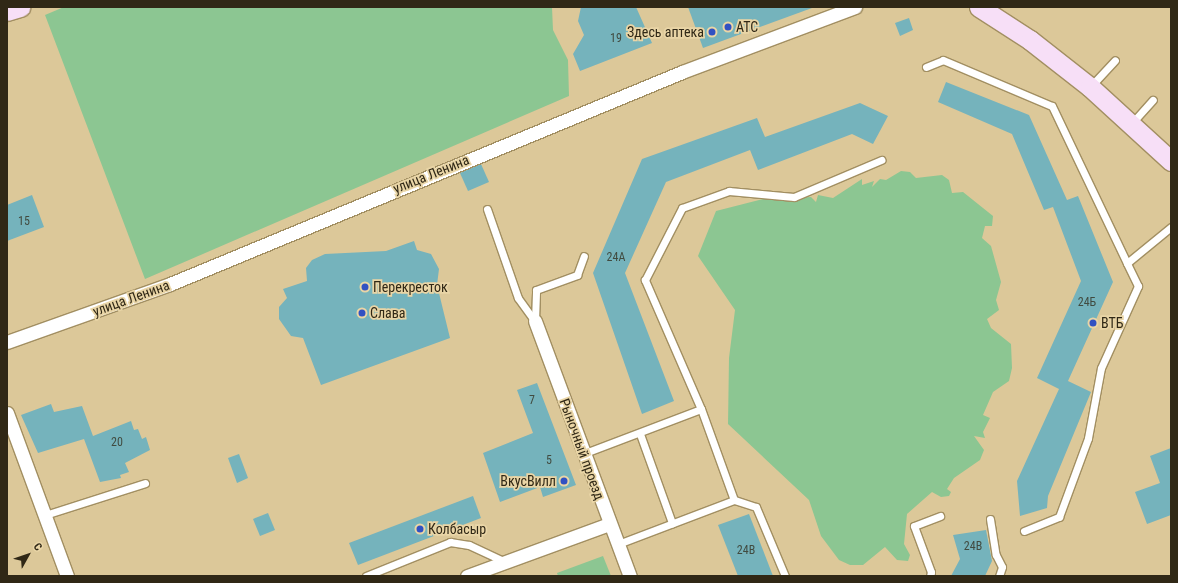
<!DOCTYPE html>
<html>
<head>
<meta charset="utf-8">
<style>
	body { margin:0 }
	#map { position:relative; width:1178px; height:583px; overflow:hidden; background:#dcc899; font-family:"Roboto Condensed",sans-serif }
	div>[style] { position:absolute }
	.green>* { inset:0; background:#8cc692 }
	.building>* { inset:0; background:#75b3bc }
	.roads { filter:drop-shadow(1px 0 #a28f62) drop-shadow(-1px 0 #a28f62) drop-shadow(0 1px #a28f62) drop-shadow(0 -1px #a28f62) }
	.lane>* { height:7px; margin:-3.5px; padding:0 3.5px; transform-origin:3.5px; border-radius:3.5px; background:#fff }
	.street>* { height:13px; margin:-6.5px; padding:0 6.5px; transform-origin:6.5px; border-radius:6.5px; background:#fff }
	.secondary>* { height:19px; margin:-9.5px; padding:0 9.5px; transform-origin:9.5px; border-radius:9.5px; background:#f7dff7 }
	.dots>* { width:11px; height:11px; translate:-50% -50%; box-sizing:border-box; border:2px solid #e9d5a6; border-radius:50% }
	span { translate:-50% -50%; white-space:nowrap; text-align:center; line-height:1.15; -webkit-text-stroke:3.5px #e9d5a6; paint-order:stroke }
	.number-label { font-size:12px; color:#414b40 }
	.number-label span { -webkit-text-stroke-width:0 }
	.poi-label { font-size:14px; color:#302816 }
	.left { translate:0 -50%; text-align:left }
	.right { translate:-100% -50%; text-align:right }
	.street-label { font-size:14px; color:#302816 }
	.frame { position:absolute; inset:0; border:8px solid #302816; pointer-events:none }
	.north { position:absolute; left:8px; top:535px; width:40px; height:40px; -webkit-text-stroke:3px #e9d5a6; paint-order:stroke; rotate:50deg; font-size:11px; font-weight:700; line-height:16px; text-align:center; color:#302816 }
	.north::after { content:''; display:block; margin:auto; width:14px; height:18px; background:#302816; clip-path:polygon(50% 0,100% 100%,50% 72%,0 100%) }
</style>
</head>
<body>
<div id="map">
	<div class="green">
		<div style="clip-path:polygon(64px 7px,552px 7px,553px 30px,568px 60px,569px 96px,145px 279px,45px 15px)"></div>
		<div style="clip-path:polygon(901px 171px,910px 172px,916px 178px,942px 175px,949px 180px,952px 193px,963px 192px,993px 216px,992px 226px,985px 226px,982px 238px,991px 246px,1001px 282px,996px 300px,999px 310px,987px 319px,991px 328px,1011px 344px,1012px 368px,1009px 381px,993px 392px,983px 415px,990px 418px,983px 432px,985px 438px,974px 436px,984px 450px,980px 460px,954px 478px,947px 489px,951px 492px,949px 496px,941px 497px,932px 492px,907px 514px,904px 544px,910px 555px,908px 561px,897px 560px,885px 547px,863px 565px,850px 565px,839px 560px,821px 536px,809px 500px,728px 424px,729px 358px,735px 310px,698px 256px,716px 211px,763px 199px,811px 197px,816px 202px,818px 195px,833px 198px,862px 179px,862px 185px,874px 181px,872px 187px,880px 179px,886px 180px)"></div>
		<div style="clip-path:polygon(603px 556px,611px 576px,558px 576px,557px 573px)"></div>
	</div>
	<div class="building">
		<div style="clip-path:polygon(581px 7px,636px 7px,652px 43px,580px 71px,573px 54px,584px 35px,578px 21px)"></div>
		<div style="clip-path:polygon(688px 7px,812px 7px,812px 8px,703px 48px)"></div>
		<div style="clip-path:polygon(909px 18px,913px 30px,900px 36px,895px 23px)"></div>
		<div style="clip-path:polygon(946px 82px,1029px 115px,1067px 200px,1078px 196px,1113px 282px,1068px 381px,1091px 392px,1048px 496px,1047px 508px,1020px 516px,1017px 481px,1059px 389px,1037px 378px,1081px 281px,1053px 207px,1044px 210px,1012px 134px,938px 102px)"></div>
		<div style="clip-path:polygon(860px 103px,888px 116px,873px 144px,852px 134px,758px 170px,750px 150px,666px 182px,625px 273px,674px 401px,642px 414px,593px 273px,642px 159px,757px 118px,765px 137px)"></div>
		<div style="clip-path:polygon(481px 164px,489px 182px,468px 191px,460px 173px)"></div>
		<div style="clip-path:polygon(32px 195px,44px 227px,7px 241px,7px 205px)"></div>
		<div style="clip-path:polygon(414px 241px,417px 250px,431px 254px,439px 269px,437px 285px,450px 338px,321px 385px,303px 338px,291px 336px,279px 319px,279px 307px,287px 298px,283px 289px,307px 281px,306px 268px,312px 260px,325px 254px,386px 251px)"></div>
		<div style="clip-path:polygon(537px 383px,576px 485px,543px 497px,540px 487px,500px 502px,483px 453px,533px 433px,517px 390px)"></div>
		<div style="clip-path:polygon(51px 404px,54px 412px,82px 406px,93px 436px,131px 421px,134px 430px,138px 429px,142px 439px,146px 437px,150px 450px,125px 463px,129px 472px,120px 475px,121px 478px,100px 482px,84px 439px,38px 453px,21px 415px)"></div>
		<div style="clip-path:polygon(1171px 448px,1171px 515px,1147px 524px,1135px 492px,1160px 483px,1150px 456px)"></div>
		<div style="clip-path:polygon(239px 454px,248px 478px,237px 483px,228px 458px)"></div>
		<div style="clip-path:polygon(473px 496px,481px 518px,358px 565px,349px 543px)"></div>
		<div style="clip-path:polygon(268px 513px,275px 530px,260px 536px,253px 519px)"></div>
		<div style="clip-path:polygon(749px 514px,773px 576px,738px 576px,718px 525px)"></div>
		<div style="clip-path:polygon(986px 530px,992px 561px,985px 576px,951px 576px,960px 559px,953px 535px)"></div>
	</div>
	<div class="roads">
		<div class="lane">
			<div style="left:926px;top:67px;width:18px;rotate:-22deg"></div>
			<div style="left:943px;top:60px;width:118px;rotate:22.9deg"></div>
			<div style="left:1052px;top:106px;width:174px;rotate:64.5deg"></div>
			<div style="left:1091px;top:86px;width:35px;rotate:-47deg"></div>
			<div style="left:1132px;top:123px;width:31px;rotate:-48deg"></div>
			<div style="left:487px;top:209px;width:94px;rotate:70.8deg"></div>
			<div style="left:518px;top:298px;width:29px;rotate:54deg"></div>
			<div style="left:535px;top:321px;width:31px;rotate:-88deg"></div>
			<div style="left:536px;top:290px;width:44px;rotate:-20.1deg"></div>
			<div style="left:577px;top:275px;width:20px;rotate:-70deg"></div>
			<div style="left:640px;top:434px;width:95px;rotate:70.2deg"></div>
			<div style="left:585px;top:453px;width:124px;rotate:-20.8deg"></div>
			<div style="left:45px;top:515px;width:105px;rotate:-17.7deg"></div>
			<div style="left:990px;top:519px;width:36px;rotate:81deg"></div>
			<div style="left:996px;top:555px;width:13px;rotate:63deg"></div>
			<div style="left:1002px;top:567px;width:9px;rotate:108deg"></div>
			<div style="left:1024px;top:531px;width:38px;rotate:-22deg"></div>
			<div style="left:1059px;top:517px;width:84px;rotate:-69.8deg"></div>
			<div style="left:1088px;top:438px;width:71px;rotate:-79.5deg"></div>
			<div style="left:1101px;top:368px;width:90px;rotate:-65.7deg"></div>
			<div style="left:1138px;top:286px;width:25px;rotate:-116deg"></div>
			<div style="left:1127px;top:263px;width:57px;rotate:-39.3deg"></div>
			<div style="left:618px;top:544px;width:124px;rotate:-20.8deg"></div>
			<div style="left:366px;top:576px;width:91px;rotate:-22deg"></div>
			<div style="left:450px;top:542px;width:19px;rotate:9deg"></div>
			<div style="left:469px;top:545px;width:40px;rotate:25deg"></div>
			<div style="left:785px;top:576px;width:75px;rotate:-112.8deg"></div>
			<div style="left:756px;top:507px;width:23px;rotate:-162deg"></div>
			<div style="left:734px;top:500px;width:97px;rotate:-109.9deg"></div>
			<div style="left:701px;top:409px;width:141px;rotate:-113.5deg"></div>
			<div style="left:645px;top:280px;width:81px;rotate:-62.8deg"></div>
			<div style="left:682px;top:208px;width:50px;rotate:-19.9deg"></div>
			<div style="left:729px;top:191px;width:65px;rotate:5.3deg"></div>
			<div style="left:794px;top:197px;width:95px;rotate:-23deg"></div>
			<div style="left:930px;top:576px;width:4px;rotate:-76deg"></div>
			<div style="left:931px;top:572px;width:49px;rotate:-110.3deg"></div>
			<div style="left:914px;top:526px;width:28px;rotate:-21deg"></div>
		</div>
		<div class="street">
			<div style="left:535px;top:321px;width:272px;rotate:69.6deg"></div>
			<div style="left:7px;top:342px;width:173px;rotate:-19.6deg"></div>
			<div style="left:170px;top:284px;width:554px;rotate:-22.49deg"></div>
			<div style="left:682px;top:72px;width:185px;rotate:-20.6deg"></div>
			<div style="left:7px;top:413px;width:174px;rotate:69.8deg"></div>
			<div style="left:467px;top:576px;width:151px;rotate:-20.1deg"></div>
		</div>
		<div class="secondary">
			<div style="left:979px;top:7px;width:61px;rotate:32.9deg"></div>
			<div style="left:1030px;top:40px;width:76px;rotate:38.1deg"></div>
			<div style="left:1090px;top:87px;width:110px;rotate:42.4deg"></div>
			<div style="left:7px;top:11px;width:14px;rotate:-17deg"></div>
		</div>
	</div>
	<div class="dots">
		<div style="left:728px;top:27px;background:#3151c2"></div>
		<div style="left:712px;top:32px;background:#3151c2"></div>
		<div style="left:365px;top:287px;background:#3151c2"></div>
		<div style="left:362px;top:313px;background:#3151c2"></div>
		<div style="left:1093px;top:323px;background:#3151c2"></div>
		<div style="left:564px;top:481px;background:#3151c2"></div>
		<div style="left:420px;top:529px;background:#3151c2"></div>
	</div>
	<div class="number-label">
		<span style="left:616px;top:39px">19</span>
		<span style="left:24px;top:222px">15</span>
		<span style="left:616px;top:258px">24А</span>
		<span style="left:1087px;top:303px">24Б</span>
		<span style="left:532px;top:401px">7</span>
		<span style="left:117px;top:443px">20</span>
		<span style="left:549px;top:461px">5</span>
		<span style="left:973px;top:547px">24В</span>
		<span style="left:746px;top:551px">24В</span>
	</div>
	<div class="poi-label">
		<span class="left" style="left:736px;top:27px">АТС</span>
		<span class="right" style="left:704px;top:32px">Здесь аптека</span>
		<span class="left" style="left:373px;top:287px">Перекресток</span>
		<span class="left" style="left:370px;top:313px">Слава</span>
		<span class="left" style="left:1101px;top:323px">ВТБ</span>
		<span class="right" style="left:556px;top:481px">ВкусВилл</span>
		<span class="left" style="left:428px;top:529px">Колбасыр</span>
	</div>
	<div class="street-label">
		<span style="left:431px;top:174px;rotate:-22deg">улица Ленина</span>
		<span style="left:131px;top:298px;rotate:-20deg">улица Ленина</span>
		<span style="left:582px;top:449px;rotate:70deg">Рыночный проезд</span>
	</div>
	<div class="frame"></div>
	<div class="north">С</div>
</div>
</body>
</html>
